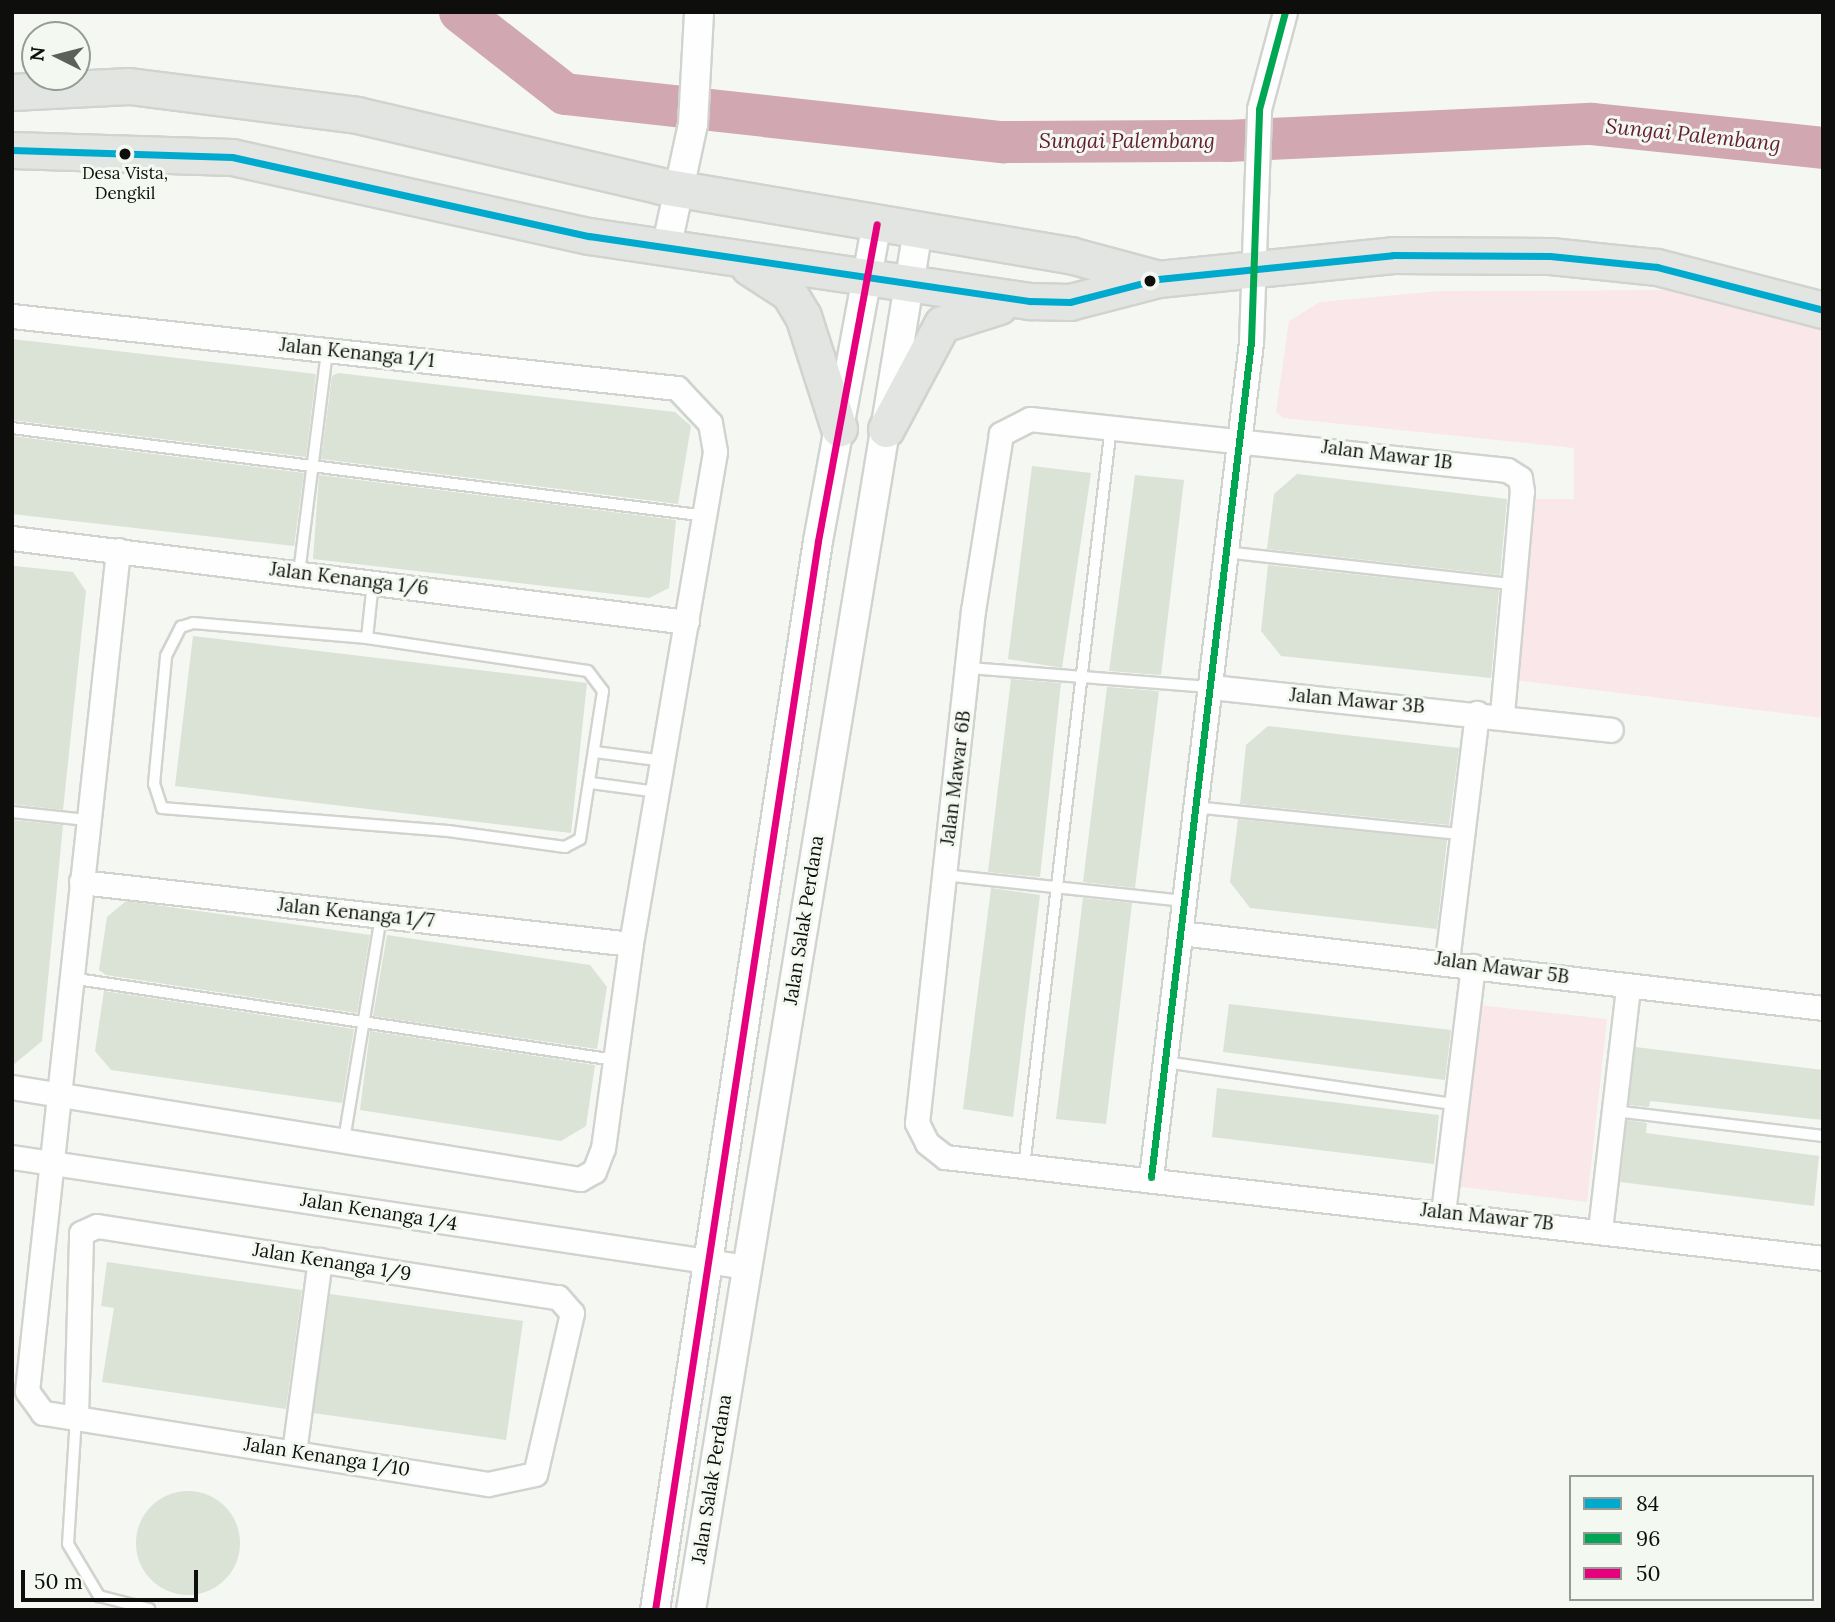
<!DOCTYPE html>
<html>
<head>
<meta charset="utf-8">
<style>
	body { margin:0 }
	#map { position:relative; width:1835px; height:1622px; overflow:hidden; background:#f4f7f2; font-family:Lora,serif }
	div>[style] { position:absolute }
	.green>* { inset:0; background:#fae7ea }
	.river>* { height:42px; margin:-21px; padding:0 21px; transform-origin:21px; border-radius:21px; background:#d1a7b2 }
	.building>* { inset:0; background:#dbe2d6 }
	.round { border-radius:50% }
	.roads { filter:drop-shadow(2px 0 #d1d3cf) drop-shadow(-2px 0 #d1d3cf) drop-shadow(0 2px #d1d3cf) drop-shadow(0 -2px #d1d3cf) }
	.service>* { height:10px; margin:-5px; padding:0 5px; transform-origin:5px; border-radius:5px; background:#fdfefd }
	.minor>* { height:23px; margin:-11.5px; padding:0 11.5px; transform-origin:11.5px; border-radius:11.5px; background:#fdfefd }
	.tertiary>* { height:28px; margin:-14px; padding:0 14px; transform-origin:14px; border-radius:14px; background:#fdfefd }
	.primary>* { height:35px; margin:-17.5px; padding:0 17.5px; transform-origin:17.5px; border-radius:17.5px; background:#e2e5e1 }
	.bus-1>* { height:7px; margin:-3.5px; padding:0 3.5px; transform-origin:3.5px; border-radius:3.5px; background:#00a9ce }
	.bus-2>* { height:7px; margin:-3.5px; padding:0 3.5px; transform-origin:3.5px; border-radius:3.5px; background:#00a651 }
	.bus-3>* { height:7px; margin:-3.5px; padding:0 3.5px; transform-origin:3.5px; border-radius:3.5px; background:#e5007d }
	.dots>* { width:19px; height:19px; translate:-50% -50%; box-sizing:border-box; border:4px solid #f3f9f0; border-radius:50% }
	span { translate:-50% -50%; white-space:nowrap; text-align:center; line-height:1.15; -webkit-text-stroke:6px #f3f9f0; paint-order:stroke }
	.bus-label { font-size:17px; color:#0e0f0c }
	.street-label { font-size:19px; color:#0e0f0c }
	.water-label { font-size:21px; color:#641b37; font-style:italic }
	.frame { position:absolute; inset:0; border:14px solid #0e0f0c; pointer-events:none }
	.legend { position:absolute; left:1569px; top:1475px; width:245px; height:126px; box-sizing:border-box; background:#f3f9f0; border:2px solid #979b95; margin:0; padding:9px 12px; list-style:none; font-size:21px; color:#0e0f0c }
	.legend li { display:flex; align-items:center; gap:14px; height:35px }
	.legend b { width:35px; border:2px solid #979b95 }
	.north { position:absolute; left:21px; top:21px; width:70px; height:70px; box-sizing:border-box; background:#f3f9f0; border:2px solid #979b95; border-radius:50%; rotate:276deg; font-size:19px; font-weight:700; line-height:28px; text-align:center; color:#0e0f0c }
	.north::after { content:''; display:block; margin:auto; width:24px; height:32px; background:#5e605c; clip-path:polygon(50% 0,100% 100%,50% 72%,0 100%) }
	.scale { position:absolute; left:21px; top:1570px; width:177px; height:32px; box-sizing:border-box; border:4px solid #0e0f0c; border-top:0; padding-left:9px; font-size:21px; line-height:24px; white-space:nowrap; color:#0e0f0c; -webkit-text-stroke:5px #f3f9f0; paint-order:stroke }
</style>
</head>
<body>
<div id="map">
	<div class="green">
		<div style="clip-path:polygon(1697px 290px,1823px 325px,1823px 718px,1514px 680px,1536px 499px,1574px 499px,1574px 448px,1283px 418px,1276px 412px,1289px 321px,1320px 302px,1440px 291px)"></div>
		<div style="clip-path:polygon(1478px 1005px,1607px 1019px,1587px 1202px,1454px 1186px)"></div>
	</div>
	<div class="river">
		<div style="left:460px;top:12px;width:133px;rotate:38deg"></div>
		<div style="left:565px;top:94px;width:441px;rotate:6.3deg"></div>
		<div style="left:1003px;top:142px;width:224px;rotate:-0.3deg"></div>
		<div style="left:1227px;top:141px;width:365px;rotate:-2.7deg"></div>
		<div style="left:1592px;top:124px;width:232px;rotate:5.9deg"></div>
	</div>
	<div class="building">
		<div style="clip-path:polygon(12px 339px,316px 374px,306px 457px,12px 420px)"></div>
		<div style="clip-path:polygon(338px 373px,675px 412px,691px 426px,678px 504px,321px 459px,332px 376px)"></div>
		<div style="clip-path:polygon(12px 436px,304px 473px,294px 546px,12px 514px)"></div>
		<div style="clip-path:polygon(1032px 466px,1091px 473px,1062px 668px,1008px 659px)"></div>
		<div style="clip-path:polygon(1297px 474px,1507px 499px,1500px 575px,1267px 549px,1274px 494px)"></div>
		<div style="clip-path:polygon(319px 475px,676px 520px,669px 588px,649px 598px,313px 559px)"></div>
		<div style="clip-path:polygon(1135px 475px,1184px 480px,1161px 675px,1109px 671px)"></div>
		<div style="clip-path:polygon(1268px 565px,1499px 590px,1491px 678px,1281px 656px,1261px 631px)"></div>
		<div style="clip-path:polygon(14px 566px,73px 572px,86px 591px,63px 810px,12px 804px)"></div>
		<div style="clip-path:polygon(193px 636px,587px 683px,571px 833px,175px 786px)"></div>
		<div style="clip-path:polygon(1011px 679px,1061px 683px,1040px 877px,988px 872px)"></div>
		<div style="clip-path:polygon(1107px 687px,1159px 691px,1135px 888px,1083px 882px)"></div>
		<div style="clip-path:polygon(1268px 726px,1459px 748px,1449px 825px,1240px 804px,1246px 745px)"></div>
		<div style="clip-path:polygon(1238px 819px,1447px 840px,1437px 929px,1250px 908px,1230px 882px)"></div>
		<div style="clip-path:polygon(12px 820px,63px 825px,42px 1041px,12px 1066px)"></div>
		<div style="clip-path:polygon(991px 888px,1040px 895px,1013px 1117px,963px 1109px)"></div>
		<div style="clip-path:polygon(1083px 898px,1132px 903px,1106px 1124px,1056px 1119px)"></div>
		<div style="clip-path:polygon(126px 901px,370px 935px,357px 1013px,106px 975px,99px 970px,107px 917px)"></div>
		<div style="clip-path:polygon(387px 935px,590px 965px,607px 987px,597px 1049px,373px 1016px)"></div>
		<div style="clip-path:polygon(104px 991px,354px 1029px,342px 1103px,111px 1070px,95px 1051px)"></div>
		<div style="clip-path:polygon(1229px 1004px,1451px 1030px,1445px 1080px,1223px 1052px)"></div>
		<div style="clip-path:polygon(370px 1031px,595px 1065px,586px 1126px,561px 1141px,360px 1110px)"></div>
		<div style="clip-path:polygon(1635px 1047px,1823px 1070px,1823px 1120px,1650px 1101px,1649px 1107px,1629px 1105px)"></div>
		<div style="clip-path:polygon(1217px 1088px,1439px 1115px,1434px 1164px,1212px 1137px)"></div>
		<div style="clip-path:polygon(1627px 1120px,1647px 1123px,1646px 1133px,1819px 1156px,1814px 1206px,1620px 1182px)"></div>
		<div style="clip-path:polygon(107px 1262px,302px 1290px,286px 1409px,102px 1382px,114px 1308px,101px 1306px)"></div>
		<div style="clip-path:polygon(330px 1294px,523px 1321px,506px 1440px,313px 1413px)"></div>
		<div class="round" style="left:136px;top:1491px;width:104px;height:104px"></div>
	</div>
	<div class="roads">
		<div class="service">
			<div style="left:12px;top:428px;width:701px;rotate:7.22deg"></div>
			<div style="left:1225px;top:552px;width:289px;rotate:6.4deg"></div>
			<div style="left:299px;top:573px;width:225px;rotate:-82.8deg"></div>
			<div style="left:193px;top:623px;width:175px;rotate:4.9deg"></div>
			<div style="left:367px;top:638px;width:223px;rotate:8.5deg"></div>
			<div style="left:588px;top:671px;width:25px;rotate:53deg"></div>
			<div style="left:603px;top:691px;width:150px;rotate:98.8deg"></div>
			<div style="left:580px;top:839px;width:17px;rotate:152deg"></div>
			<div style="left:565px;top:847px;width:118px;rotate:-172.2deg"></div>
			<div style="left:448px;top:831px;width:287px;rotate:-175.4deg"></div>
			<div style="left:162px;top:808px;width:25px;rotate:-108deg"></div>
			<div style="left:154px;top:784px;width:129px;rotate:-84.6deg"></div>
			<div style="left:166px;top:656px;width:33px;rotate:-63deg"></div>
			<div style="left:181px;top:627px;width:13px;rotate:-18deg"></div>
			<div style="left:367px;top:638px;width:56px;rotate:-83.9deg"></div>
			<div style="left:968px;top:668px;width:243px;rotate:4.5deg"></div>
			<div style="left:595px;top:752px;width:70px;rotate:7.4deg"></div>
			<div style="left:591px;top:783px;width:68px;rotate:7.7deg"></div>
			<div style="left:1194px;top:807px;width:269px;rotate:5.8deg"></div>
			<div style="left:12px;top:812px;width:75px;rotate:6.1deg"></div>
			<div style="left:944px;top:875px;width:241px;rotate:6.2deg"></div>
			<div style="left:70px;top:978px;width:551px;rotate:8.56deg"></div>
			<div style="left:1165px;top:1062px;width:291px;rotate:8.3deg"></div>
			<div style="left:1614px;top:1111px;width:210px;rotate:6.8deg"></div>
			<div style="left:344px;top:1140px;width:227px;rotate:-80.6deg"></div>
			<div style="left:1024px;top:1167px;width:746px;rotate:-83.3deg"></div>
			<div style="left:76px;top:1417px;width:127px;rotate:93.6deg"></div>
			<div style="left:68px;top:1544px;width:61px;rotate:59.2deg"></div>
			<div style="left:99px;top:1596px;width:52px;rotate:14.6deg"></div>
		</div>
		<div class="minor">
			<div style="left:12px;top:316px;width:669px;rotate:6.18deg"></div>
			<div style="left:677px;top:388px;width:48px;rotate:46.7deg"></div>
			<div style="left:710px;top:423px;width:29px;rotate:80deg"></div>
			<div style="left:715px;top:452px;width:499px;rotate:99.7deg"></div>
			<div style="left:631px;top:944px;width:206px;rotate:97.8deg"></div>
			<div style="left:603px;top:1148px;width:25px;rotate:111deg"></div>
			<div style="left:594px;top:1171px;width:16px;rotate:150deg"></div>
			<div style="left:580px;top:1179px;width:575px;rotate:-170.8deg"></div>
			<div style="left:12px;top:538px;width:680px;rotate:7.09deg"></div>
			<div style="left:1211px;top:687px;width:402px;rotate:6.1deg"></div>
			<div style="left:1502px;top:714px;width:224px;rotate:-84.9deg"></div>
			<div style="left:1522px;top:491px;width:13px;rotate:-99deg"></div>
			<div style="left:1520px;top:478px;width:15px;rotate:-148deg"></div>
			<div style="left:1507px;top:470px;width:480px;rotate:-173.9deg"></div>
			<div style="left:1030px;top:419px;width:33px;rotate:153deg"></div>
			<div style="left:1001px;top:434px;width:178px;rotate:99deg"></div>
			<div style="left:973px;top:610px;width:516px;rotate:96.23deg"></div>
			<div style="left:917px;top:1123px;width:22px;rotate:63deg"></div>
			<div style="left:927px;top:1143px;width:23px;rotate:38deg"></div>
			<div style="left:945px;top:1157px;width:884px;rotate:6.56deg"></div>
			<div style="left:81px;top:882px;width:553px;rotate:6.43deg"></div>
			<div style="left:1180px;top:933px;width:647px;rotate:6.65deg"></div>
			<div style="left:1447px;top:961px;width:250px;rotate:-83.1deg"></div>
			<div style="left:12px;top:1157px;width:742px;rotate:8.52deg"></div>
			<div style="left:1151px;top:1177px;width:841px;rotate:-83.17deg"></div>
			<div style="left:1251px;top:342px;width:233px;rotate:-88deg"></div>
			<div style="left:1259px;top:109px;width:100px;rotate:-75deg"></div>
			<div style="left:1443px;top:1213px;width:249px;rotate:-83.1deg"></div>
			<div style="left:1600px;top:1230px;width:245px;rotate:-83.4deg"></div>
			<div style="left:76px;top:1417px;width:184px;rotate:-88.4deg"></div>
			<div style="left:81px;top:1233px;width:17px;rotate:-24deg"></div>
			<div style="left:97px;top:1226px;width:466px;rotate:8.8deg"></div>
			<div style="left:558px;top:1297px;width:21px;rotate:49deg"></div>
			<div style="left:572px;top:1313px;width:165px;rotate:102.9deg"></div>
			<div style="left:535px;top:1474px;width:48px;rotate:168deg"></div>
			<div style="left:488px;top:1484px;width:451px;rotate:-170.9deg"></div>
			<div style="left:43px;top:1413px;width:27px;rotate:-126deg"></div>
			<div style="left:27px;top:1391px;width:846px;rotate:-83.82deg"></div>
			<div style="left:294px;top:1452px;width:194px;rotate:-82.3deg"></div>
		</div>
		<div class="tertiary">
			<div style="left:666px;top:249px;width:128px;rotate:-77.8deg"></div>
			<div style="left:693px;top:124px;width:112px;rotate:-86.9deg"></div>
			<div style="left:655px;top:1610px;width:1081px;rotate:-81.33deg"></div>
			<div style="left:818px;top:541px;width:322px;rotate:-79.5deg"></div>
			<div style="left:691px;top:1610px;width:1399px;rotate:-80.66deg"></div>
		</div>
		<div class="primary">
			<div style="left:12px;top:92px;width:117px;rotate:-2.9deg"></div>
			<div style="left:129px;top:86px;width:230px;rotate:7.2deg"></div>
			<div style="left:357px;top:115px;width:312px;rotate:13.1deg"></div>
			<div style="left:661px;top:186px;width:415px;rotate:9.6deg"></div>
			<div style="left:1070px;top:255px;width:88px;rotate:15.1deg"></div>
			<div style="left:12px;top:150px;width:220px;rotate:1.8deg"></div>
			<div style="left:232px;top:157px;width:366px;rotate:12.5deg"></div>
			<div style="left:589px;top:236px;width:446px;rotate:8.4deg"></div>
			<div style="left:1030px;top:301px;width:40px;rotate:1.4deg"></div>
			<div style="left:1070px;top:302px;width:91px;rotate:-14.6deg"></div>
			<div style="left:1158px;top:279px;width:236px;rotate:-5.8deg"></div>
			<div style="left:1393px;top:255px;width:157px;rotate:0.4deg"></div>
			<div style="left:1550px;top:256px;width:108px;rotate:5.9deg"></div>
			<div style="left:1657px;top:267px;width:171px;rotate:14.5deg"></div>
			<div style="left:749px;top:267px;width:48px;rotate:33deg"></div>
			<div style="left:789px;top:293px;width:27px;rotate:59deg"></div>
			<div style="left:803px;top:316px;width:118px;rotate:72.2deg"></div>
			<div style="left:886px;top:429px;width:119px;rotate:-61.9deg"></div>
			<div style="left:942px;top:324px;width:60px;rotate:-17.5deg"></div>
		</div>
	</div>
	<div class="bus-1">
		<div style="left:12px;top:150px;width:220px;rotate:1.8deg"></div>
		<div style="left:232px;top:157px;width:366px;rotate:12.5deg"></div>
		<div style="left:589px;top:236px;width:446px;rotate:8.4deg"></div>
		<div style="left:1030px;top:301px;width:40px;rotate:1.4deg"></div>
		<div style="left:1070px;top:302px;width:91px;rotate:-14.6deg"></div>
		<div style="left:1158px;top:279px;width:236px;rotate:-5.8deg"></div>
		<div style="left:1393px;top:255px;width:157px;rotate:0.4deg"></div>
		<div style="left:1550px;top:256px;width:108px;rotate:5.9deg"></div>
		<div style="left:1657px;top:267px;width:171px;rotate:14.5deg"></div>
	</div>
	<div class="bus-2">
		<div style="left:1151px;top:1177px;width:841px;rotate:-83.17deg"></div>
		<div style="left:1251px;top:342px;width:233px;rotate:-88deg"></div>
		<div style="left:1259px;top:109px;width:100px;rotate:-75deg"></div>
	</div>
	<div class="bus-3">
		<div style="left:655px;top:1610px;width:1081px;rotate:-81.33deg"></div>
		<div style="left:818px;top:541px;width:322px;rotate:-79.5deg"></div>
	</div>
	<div class="dots">
		<div style="left:125px;top:154px;background:#0e0f0c"></div>
		<div style="left:1150px;top:281px;background:#0e0f0c"></div>
	</div>
	<div class="bus-label">
		<span style="left:125px;top:184px">Desa Vista,<br>Dengkil</span>
	</div>
	<div class="street-label">
		<span style="left:357px;top:353px;rotate:6deg">Jalan Kenanga 1/1</span>
		<span style="left:1387px;top:455px;rotate:7deg">Jalan Mawar 1B</span>
		<span style="left:349px;top:579px;rotate:7deg">Jalan Kenanga 1/6</span>
		<span style="left:1357px;top:701px;rotate:5deg">Jalan Mawar 3B</span>
		<span style="left:956px;top:778px;rotate:-83deg">Jalan Mawar 6B</span>
		<span style="left:356px;top:913px;rotate:6deg">Jalan Kenanga 1/7</span>
		<span style="left:804px;top:920px;rotate:-81deg">Jalan Salak Perdana</span>
		<span style="left:1502px;top:968px;rotate:8deg">Jalan Mawar 5B</span>
		<span style="left:379px;top:1212px;rotate:9deg">Jalan Kenanga 1/4</span>
		<span style="left:1487px;top:1217px;rotate:6deg">Jalan Mawar 7B</span>
		<span style="left:332px;top:1262px;rotate:9deg">Jalan Kenanga 1/9</span>
		<span style="left:327px;top:1457px;rotate:9deg">Jalan Kenanga 1/10</span>
		<span style="left:712px;top:1479px;rotate:-81deg">Jalan Salak Perdana</span>
	</div>
	<div class="water-label">
		<span style="left:1693px;top:135px;rotate:6deg">Sungai Palembang</span>
		<span style="left:1127px;top:141px">Sungai Palembang</span>
	</div>
	<div class="frame"></div>
	<ul class="legend">
	<li><b style="height:9px;background:#00a9ce"></b>84</li>
	<li><b style="height:9px;background:#00a651"></b>96</li>
	<li><b style="height:9px;background:#e5007d"></b>50</li>
	</ul>
	<div class="north">N</div>
	<div class="scale">50 m</div>
</div>
</body>
</html>
